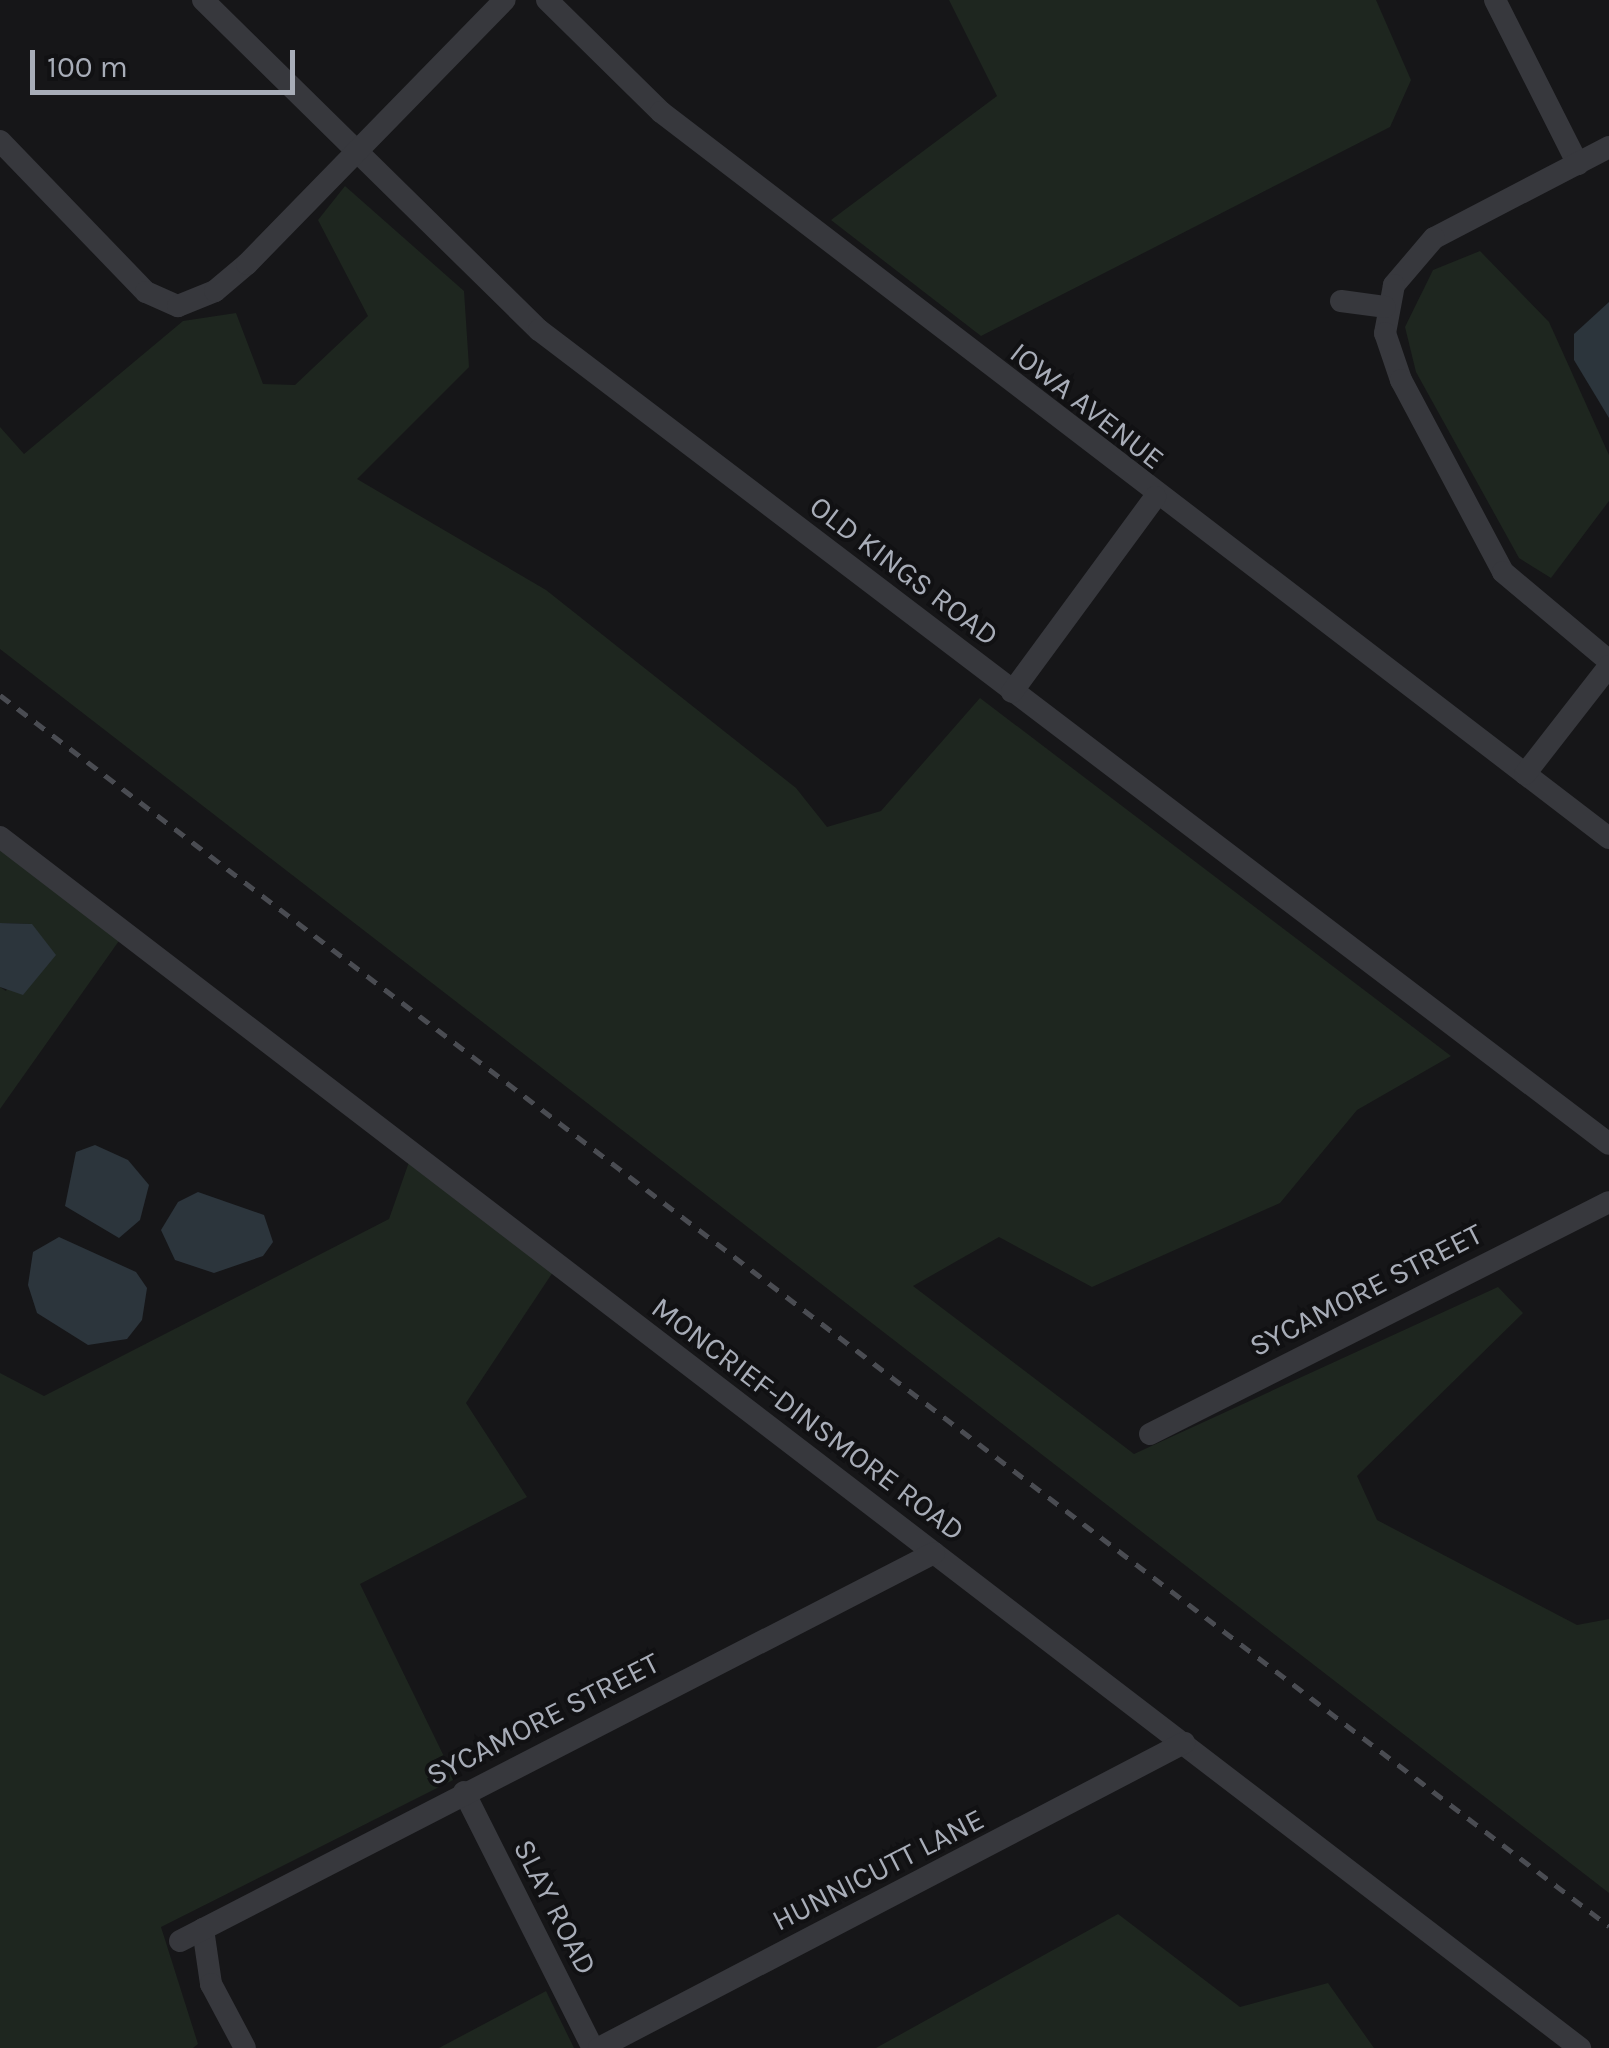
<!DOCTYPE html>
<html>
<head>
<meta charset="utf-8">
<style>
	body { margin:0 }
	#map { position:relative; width:1609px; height:2048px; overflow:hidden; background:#161618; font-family:Karla,sans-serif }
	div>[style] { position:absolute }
	.green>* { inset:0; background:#1e261f }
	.water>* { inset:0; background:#2c353c }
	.minor>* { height:22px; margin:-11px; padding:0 11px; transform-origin:11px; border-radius:11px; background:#37383d }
	.rail>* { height:5px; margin-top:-2.5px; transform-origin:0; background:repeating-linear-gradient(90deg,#4a4c52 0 12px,transparent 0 22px) }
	span { translate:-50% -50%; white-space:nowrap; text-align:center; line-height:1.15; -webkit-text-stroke:8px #111113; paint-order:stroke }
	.street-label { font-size:30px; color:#a8adb8 }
	.scale { position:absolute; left:30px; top:50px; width:265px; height:45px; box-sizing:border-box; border:5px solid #a8adb8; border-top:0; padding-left:12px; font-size:30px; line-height:35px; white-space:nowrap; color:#a8adb8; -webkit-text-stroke:8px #111113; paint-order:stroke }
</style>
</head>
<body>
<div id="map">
	<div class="green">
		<div style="clip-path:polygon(949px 0,1376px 0,1411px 80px,1390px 127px,981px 336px,831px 220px,997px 96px)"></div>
		<div style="clip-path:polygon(345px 186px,464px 291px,469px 367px,357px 479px,546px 590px,796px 788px,827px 827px,881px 811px,980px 698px,1451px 1056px,1357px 1110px,1280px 1203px,1092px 1287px,999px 1237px,913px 1286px,1134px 1454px,1498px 1287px,1523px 1313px,1357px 1476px,1377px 1520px,1577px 1625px,1609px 1619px,1609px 1893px,0 649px,0 427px,24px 454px,183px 321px,236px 313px,263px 384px,295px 385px,368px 316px,318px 220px)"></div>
		<div style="clip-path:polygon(1480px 251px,1549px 322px,1609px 455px,1609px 501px,1551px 578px,1519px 558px,1416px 372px,1405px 327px,1433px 270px)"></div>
		<div style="clip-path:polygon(0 847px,121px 938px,0 1109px,0 987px,6px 991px,32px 924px,0 923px)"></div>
		<div style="clip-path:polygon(409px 1162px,553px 1272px,466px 1403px,527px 1497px,360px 1584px,455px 1779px,161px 1927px,198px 2044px,193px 2048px,0 2048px,0 1373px,44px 1396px,389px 1219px)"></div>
		<div style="clip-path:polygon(1118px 1914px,1240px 2007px,1328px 1983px,1374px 2048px,876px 2048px)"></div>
		<div style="clip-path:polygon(546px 1991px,574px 2048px,439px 2048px)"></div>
	</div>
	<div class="water">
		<div style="clip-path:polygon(1609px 302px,1609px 418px,1574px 360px,1574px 334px)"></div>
		<div style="clip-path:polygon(0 923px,32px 924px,56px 955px,23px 995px,0 987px)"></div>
		<div style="clip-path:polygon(95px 1145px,128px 1160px,149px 1185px,140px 1220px,119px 1238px,65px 1206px,76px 1152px)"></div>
		<div style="clip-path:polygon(198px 1192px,264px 1215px,273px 1242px,263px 1256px,214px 1273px,175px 1260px,161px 1230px,178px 1202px)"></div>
		<div style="clip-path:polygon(59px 1237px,136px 1272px,147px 1288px,142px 1320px,127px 1339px,88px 1345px,37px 1313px,28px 1285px,33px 1252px)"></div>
	</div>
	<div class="minor">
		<div style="left:203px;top:0;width:471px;rotate:44.5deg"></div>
		<div style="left:539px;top:330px;width:1344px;rotate:37.26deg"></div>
		<div style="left:547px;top:0;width:160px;rotate:44.5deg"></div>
		<div style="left:661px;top:112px;width:1194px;rotate:37.45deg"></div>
		<div style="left:1495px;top:0;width:184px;rotate:63.2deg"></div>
		<div style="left:0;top:141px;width:210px;rotate:46deg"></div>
		<div style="left:146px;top:292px;width:35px;rotate:24deg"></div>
		<div style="left:178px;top:306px;width:40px;rotate:-22deg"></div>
		<div style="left:215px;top:291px;width:42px;rotate:-40.2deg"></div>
		<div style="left:247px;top:264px;width:369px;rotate:-45.7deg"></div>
		<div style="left:1609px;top:147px;width:197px;rotate:152.5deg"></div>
		<div style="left:1434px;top:238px;width:62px;rotate:130.4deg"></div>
		<div style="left:1394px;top:285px;width:49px;rotate:100.6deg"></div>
		<div style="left:1385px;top:333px;width:50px;rotate:71.2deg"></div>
		<div style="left:1401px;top:380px;width:217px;rotate:62deg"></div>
		<div style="left:1503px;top:572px;width:138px;rotate:40deg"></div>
		<div style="left:1341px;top:301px;width:44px;rotate:7.8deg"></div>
		<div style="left:1012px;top:692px;width:242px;rotate:-53.7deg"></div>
		<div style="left:1525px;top:774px;width:137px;rotate:-52.1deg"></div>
		<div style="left:0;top:837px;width:1991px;rotate:37.47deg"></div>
		<div style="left:1150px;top:1434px;width:514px;rotate:-26.81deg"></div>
		<div style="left:464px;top:1792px;width:287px;rotate:63.3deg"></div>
		<div style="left:203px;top:1929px;width:56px;rotate:81.7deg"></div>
		<div style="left:211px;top:1984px;width:72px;rotate:62deg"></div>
		<div style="left:180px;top:1941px;width:848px;rotate:-27.23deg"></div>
		<div style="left:599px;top:2048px;width:660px;rotate:-27.54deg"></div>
	</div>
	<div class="rail">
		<div style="left:0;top:695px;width:2026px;rotate:37.42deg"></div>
	</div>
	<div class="street-label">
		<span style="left:1087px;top:406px;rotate:38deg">IOWA AVENUE</span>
		<span style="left:904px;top:571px;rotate:37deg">OLD KINGS ROAD</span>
		<span style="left:1366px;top:1290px;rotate:-27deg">SYCAMORE STREET</span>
		<span style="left:808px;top:1419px;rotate:37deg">MONCRIEF-DINSMORE ROAD</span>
		<span style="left:543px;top:1719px;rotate:-27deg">SYCAMORE STREET</span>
		<span style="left:878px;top:1870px;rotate:-27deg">HUNNICUTT LANE</span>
		<span style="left:555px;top:1907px;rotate:63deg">SLAY ROAD</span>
	</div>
	<div class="scale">100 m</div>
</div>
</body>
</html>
